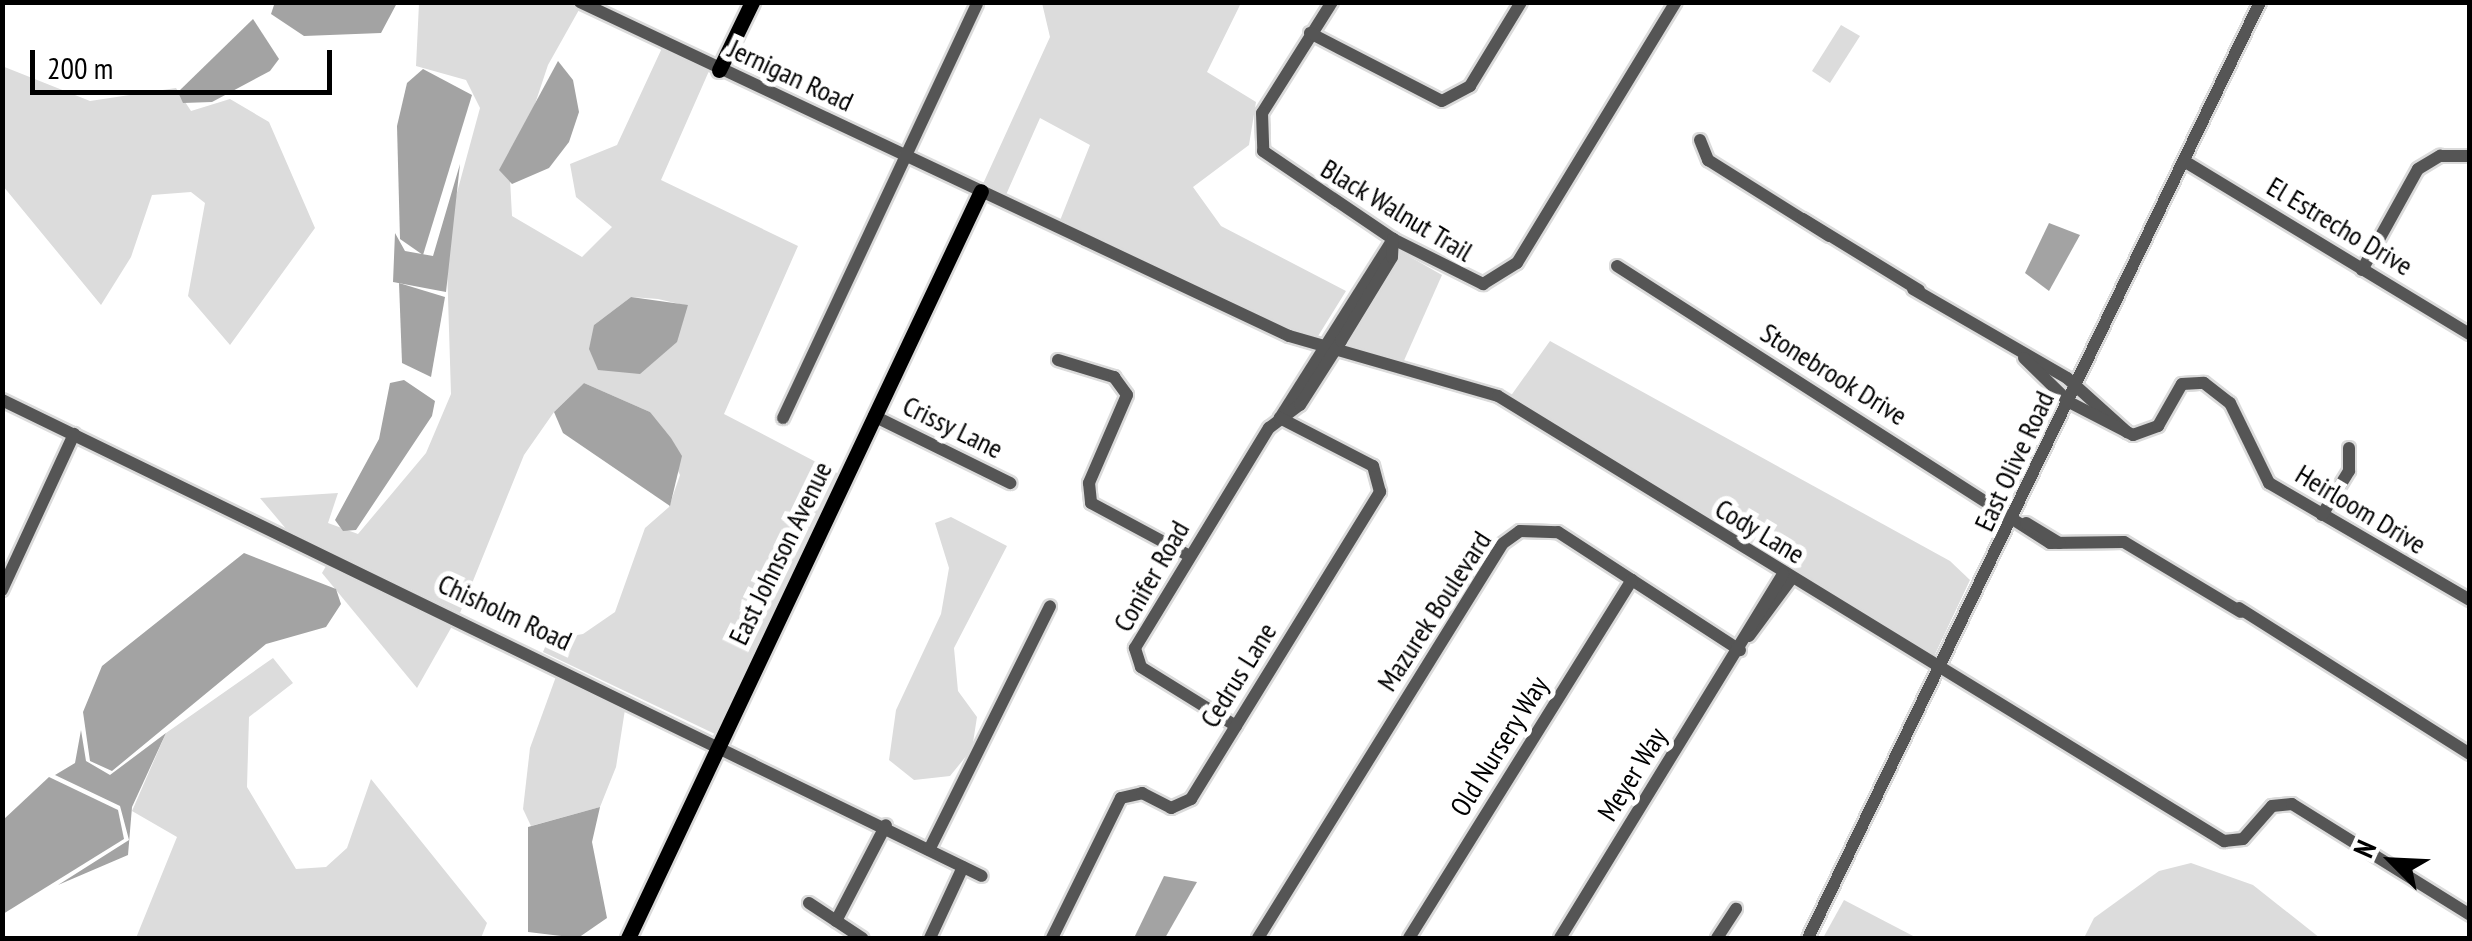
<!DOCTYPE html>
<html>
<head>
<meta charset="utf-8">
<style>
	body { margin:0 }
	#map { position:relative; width:2472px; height:941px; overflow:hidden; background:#fff; font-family:"PT Sans Narrow",sans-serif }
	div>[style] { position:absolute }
	.green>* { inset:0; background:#dcdcdc }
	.water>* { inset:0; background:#a3a3a3 }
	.roads { filter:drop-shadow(2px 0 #dbdbdb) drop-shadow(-2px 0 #dbdbdb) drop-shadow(0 2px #dbdbdb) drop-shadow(0 -2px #dbdbdb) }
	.minor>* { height:12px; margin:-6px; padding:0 6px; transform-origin:6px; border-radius:6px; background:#555 }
	.major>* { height:15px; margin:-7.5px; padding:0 7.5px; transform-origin:7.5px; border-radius:7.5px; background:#000 }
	span { translate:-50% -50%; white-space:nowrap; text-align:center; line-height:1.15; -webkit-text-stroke:10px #fff; paint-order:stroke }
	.street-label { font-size:28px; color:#000 }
	.frame { position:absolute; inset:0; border:5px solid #000; pointer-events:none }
	.north { position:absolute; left:2342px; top:811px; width:100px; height:100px; -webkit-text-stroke:8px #fff; paint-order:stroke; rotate:294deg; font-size:28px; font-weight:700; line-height:40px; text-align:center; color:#000 }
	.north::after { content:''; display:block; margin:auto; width:35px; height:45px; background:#000; clip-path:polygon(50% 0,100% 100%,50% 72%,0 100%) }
	.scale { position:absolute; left:30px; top:50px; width:302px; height:45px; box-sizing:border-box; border:5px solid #000; border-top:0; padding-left:12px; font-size:30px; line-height:35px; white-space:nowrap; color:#000; -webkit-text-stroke:8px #fff; paint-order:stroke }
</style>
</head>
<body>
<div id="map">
	<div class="green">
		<div style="clip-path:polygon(evenodd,568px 2px,580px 8px,548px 65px,510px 179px,512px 216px,582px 257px,612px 227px,576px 197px,570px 164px,617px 145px,662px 48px,709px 71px,661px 180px,798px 246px,724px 414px,839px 474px,715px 734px,543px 652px,548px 640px,583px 634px,615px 612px,645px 528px,669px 507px,680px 475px,650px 412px,584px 383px,554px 412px,524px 455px,460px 613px,287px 530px,260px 498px,338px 493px,328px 523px,358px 534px,426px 453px,451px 394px,446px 233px,480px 108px,466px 80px,416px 66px,419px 3px,568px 2px,631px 297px,658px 299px,688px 306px,594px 325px,631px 297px)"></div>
		<div style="clip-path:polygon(1042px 3px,1240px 5px,1207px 72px,1256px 102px,1249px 145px,1193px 187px,1221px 226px,1346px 291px,1315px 341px,1059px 223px,1090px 145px,1040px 118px,1005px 197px,982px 186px,1050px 37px)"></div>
		<div style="clip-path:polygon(1841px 25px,1860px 36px,1830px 83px,1812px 71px)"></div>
		<div style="clip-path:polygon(2px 66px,90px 101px,176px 88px,191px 111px,230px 99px,269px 122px,315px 228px,230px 345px,188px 296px,205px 203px,191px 192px,152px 195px,131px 257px,101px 305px,3px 186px)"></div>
		<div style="clip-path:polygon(1398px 250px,1442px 275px,1402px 365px,1342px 350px)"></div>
		<div style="clip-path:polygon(1550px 341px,1950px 561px,1970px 580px,1931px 663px,1510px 397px)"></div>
		<div style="clip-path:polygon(951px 517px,1007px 546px,954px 648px,958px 691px,977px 717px,972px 749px,950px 776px,914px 780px,889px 760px,896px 710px,941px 614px,949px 568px,935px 523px)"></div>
		<div style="clip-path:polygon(329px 561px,455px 621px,417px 688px,322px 573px)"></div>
		<div style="clip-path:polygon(273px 658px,293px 683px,249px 717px,247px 787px,296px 869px,326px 867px,347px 848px,371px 779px,487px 923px,481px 938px,136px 938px,177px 837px,132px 811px,166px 733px)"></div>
		<div style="clip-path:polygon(558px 671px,626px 703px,616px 767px,600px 807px,531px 826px,523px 809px,530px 748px)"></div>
		<div style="clip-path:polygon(2191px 863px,2253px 885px,2320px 938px,2084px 938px,2094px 918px,2159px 871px)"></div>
		<div style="clip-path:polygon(1844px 900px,1917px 938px,1823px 938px)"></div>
	</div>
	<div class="water">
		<div style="clip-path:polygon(275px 2px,397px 2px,397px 3px,381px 33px,304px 36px,271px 14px)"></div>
		<div style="clip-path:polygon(253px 19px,279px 59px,270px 71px,212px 102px,183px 103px,178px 92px)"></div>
		<div style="clip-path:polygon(558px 61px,573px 80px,579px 112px,569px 142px,549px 168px,512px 184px,499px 170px)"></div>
		<div style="clip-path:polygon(423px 69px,472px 95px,423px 255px,400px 239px,397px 126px,407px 83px)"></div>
		<div style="clip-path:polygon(460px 164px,446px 292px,393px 282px,395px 233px,405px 251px,433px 256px)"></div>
		<div style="clip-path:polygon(2049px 223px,2080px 235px,2049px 291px,2025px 273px)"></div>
		<div style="clip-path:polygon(399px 283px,445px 297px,431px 377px,402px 363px)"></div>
		<div style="clip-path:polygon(631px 297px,688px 305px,677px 342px,640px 374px,598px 370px,589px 349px,594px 325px)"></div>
		<div style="clip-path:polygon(404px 380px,435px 401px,432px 416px,356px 530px,343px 531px,335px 520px,379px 439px,390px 383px)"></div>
		<div style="clip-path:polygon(584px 383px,650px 412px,671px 438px,682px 456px,670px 506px,563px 433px,554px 412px)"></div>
		<div style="clip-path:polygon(244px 553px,336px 589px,341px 604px,326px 627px,266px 644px,112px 771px,90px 761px,83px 712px,102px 666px)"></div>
		<div style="clip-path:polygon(81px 730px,86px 761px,110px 775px,166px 733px,132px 807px,128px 855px,58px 885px,129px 840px,120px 806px,55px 775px,75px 763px)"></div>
		<div style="clip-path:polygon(49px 777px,118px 810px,124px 839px,3px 914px,3px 820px)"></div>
		<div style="clip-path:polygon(600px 807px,592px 842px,607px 918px,578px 938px,528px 932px,528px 827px)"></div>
		<div style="clip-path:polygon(1164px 876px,1197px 882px,1165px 938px,1134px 938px)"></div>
	</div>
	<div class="roads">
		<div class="minor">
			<div style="left:580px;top:2px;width:784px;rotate:25.22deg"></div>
			<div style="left:1289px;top:336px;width:217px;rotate:16deg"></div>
			<div style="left:1498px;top:396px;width:852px;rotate:31.51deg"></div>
			<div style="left:2224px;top:841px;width:19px;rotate:-6deg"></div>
			<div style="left:2243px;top:839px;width:44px;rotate:-48.7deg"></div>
			<div style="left:2272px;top:806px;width:20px;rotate:-6deg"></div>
			<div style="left:2292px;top:804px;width:210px;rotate:31.9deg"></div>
			<div style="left:1332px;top:2px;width:131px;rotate:122.2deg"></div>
			<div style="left:1262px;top:113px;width:38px;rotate:88deg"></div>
			<div style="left:1263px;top:151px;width:157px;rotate:34.1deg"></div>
			<div style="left:1393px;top:239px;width:101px;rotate:26.6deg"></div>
			<div style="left:1483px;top:284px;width:40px;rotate:-32deg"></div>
			<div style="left:1517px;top:263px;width:306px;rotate:-58.7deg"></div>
			<div style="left:1310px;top:33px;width:148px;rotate:27.3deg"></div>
			<div style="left:1442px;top:101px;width:32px;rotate:-28deg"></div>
			<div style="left:1470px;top:86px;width:98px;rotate:-58.7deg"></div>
			<div style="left:1700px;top:140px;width:22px;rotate:68deg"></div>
			<div style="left:1708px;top:160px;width:143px;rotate:32.1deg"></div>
			<div style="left:2184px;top:161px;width:334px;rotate:31.2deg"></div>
			<div style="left:1803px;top:219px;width:136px;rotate:31.5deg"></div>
			<div style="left:1617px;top:266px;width:514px;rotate:32.61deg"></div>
			<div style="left:2050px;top:543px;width:74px;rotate:-0.8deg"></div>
			<div style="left:2124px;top:542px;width:136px;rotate:30.9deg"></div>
			<div style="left:2362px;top:270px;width:115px;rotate:-61deg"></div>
			<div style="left:2418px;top:169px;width:26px;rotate:-31deg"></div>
			<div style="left:2440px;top:156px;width:30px"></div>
			<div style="left:1913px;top:289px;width:178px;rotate:30deg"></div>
			<div style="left:2067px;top:378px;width:81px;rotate:42deg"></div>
			<div style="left:2024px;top:358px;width:63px;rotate:44.4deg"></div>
			<div style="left:2069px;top:402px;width:72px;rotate:27.3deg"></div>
			<div style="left:2133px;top:435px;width:27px;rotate:-20deg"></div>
			<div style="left:2158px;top:426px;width:48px;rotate:-60.3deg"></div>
			<div style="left:2182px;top:384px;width:22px;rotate:-3deg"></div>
			<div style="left:2204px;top:383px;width:33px;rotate:38deg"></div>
			<div style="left:2230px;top:403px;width:89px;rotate:64deg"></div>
			<div style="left:2269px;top:483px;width:233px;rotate:30.2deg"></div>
			<div style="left:1058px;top:360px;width:59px;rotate:16.9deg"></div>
			<div style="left:1114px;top:377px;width:22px;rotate:54deg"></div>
			<div style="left:1127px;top:395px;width:96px;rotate:113.4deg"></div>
			<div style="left:1089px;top:483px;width:20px;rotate:84deg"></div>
			<div style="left:1091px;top:503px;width:112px;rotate:28.2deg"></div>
			<div style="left:2px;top:400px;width:1089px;rotate:25.91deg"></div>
			<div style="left:874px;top:416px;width:152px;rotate:26.2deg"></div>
			<div style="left:783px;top:418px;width:457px;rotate:-64.9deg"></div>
			<div style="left:1280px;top:418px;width:212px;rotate:-57.7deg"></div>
			<div style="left:2322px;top:515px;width:52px;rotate:-58.5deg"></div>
			<div style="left:2349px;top:471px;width:23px;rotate:-90deg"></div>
			<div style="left:2026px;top:523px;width:39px;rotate:31deg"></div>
			<div style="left:2px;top:590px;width:172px;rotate:-65.2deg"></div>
			<div style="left:2239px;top:608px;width:273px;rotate:32.3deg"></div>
			<div style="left:1749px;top:636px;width:71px;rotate:-53.6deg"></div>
			<div style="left:1236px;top:726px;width:112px;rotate:-148.2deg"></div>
			<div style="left:1141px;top:667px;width:20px;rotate:-108deg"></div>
			<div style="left:1135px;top:648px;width:258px;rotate:-58.7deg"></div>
			<div style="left:1269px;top:428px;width:39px;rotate:-37deg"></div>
			<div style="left:1300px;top:405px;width:76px;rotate:-57.4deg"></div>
			<div style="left:1341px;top:341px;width:98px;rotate:-58.7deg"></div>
			<div style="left:1392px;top:257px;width:18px;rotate:-87deg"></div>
			<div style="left:929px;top:850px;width:272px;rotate:-63.6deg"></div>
			<div style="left:809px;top:903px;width:64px;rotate:33.4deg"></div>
			<div style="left:836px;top:921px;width:108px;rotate:-62.5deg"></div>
			<div style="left:930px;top:938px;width:78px;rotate:-65.1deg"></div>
			<div style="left:1052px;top:938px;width:156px;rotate:-63.8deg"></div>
			<div style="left:1121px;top:798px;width:22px;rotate:-13deg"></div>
			<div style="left:1142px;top:793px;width:33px;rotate:27deg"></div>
			<div style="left:1171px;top:808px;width:22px;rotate:-24deg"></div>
			<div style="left:1191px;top:799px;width:361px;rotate:-58.4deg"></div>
			<div style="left:1380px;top:492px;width:27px;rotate:-105deg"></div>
			<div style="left:1373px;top:466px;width:105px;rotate:-152.7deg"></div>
			<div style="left:1258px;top:938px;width:463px;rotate:-58.2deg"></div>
			<div style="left:1502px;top:544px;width:22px;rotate:-36deg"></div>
			<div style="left:1520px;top:531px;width:38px;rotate:2deg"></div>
			<div style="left:1558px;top:532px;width:217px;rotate:33deg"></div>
			<div style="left:1409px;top:938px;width:422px;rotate:-58.1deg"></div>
			<div style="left:1560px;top:938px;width:427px;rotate:-58.5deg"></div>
			<div style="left:1717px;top:938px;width:35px;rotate:-57deg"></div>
			<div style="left:1808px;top:938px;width:1039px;rotate:-64.22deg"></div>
		</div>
		<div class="major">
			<div style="left:719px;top:70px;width:76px;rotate:-64.1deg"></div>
			<div style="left:628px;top:938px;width:826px;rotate:-64.71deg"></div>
		</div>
	</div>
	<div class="street-label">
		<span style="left:791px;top:75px;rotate:25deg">Jernigan Road</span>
		<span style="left:1397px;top:210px;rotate:31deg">Black Walnut Trail</span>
		<span style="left:2340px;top:226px;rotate:31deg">El Estrecho Drive</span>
		<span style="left:1834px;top:374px;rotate:32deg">Stonebrook Drive</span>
		<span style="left:953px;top:427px;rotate:26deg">Crissy Lane</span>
		<span style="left:2014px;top:461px;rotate:-65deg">East Olive Road</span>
		<span style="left:2361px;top:509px;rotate:31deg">Heirloom Drive</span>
		<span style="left:1760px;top:531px;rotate:31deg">Cody Lane</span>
		<span style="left:780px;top:553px;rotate:-64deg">East Johnson Avenue</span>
		<span style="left:1151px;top:576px;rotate:-60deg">Conifer Road</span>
		<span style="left:1434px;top:611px;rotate:-57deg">Mazurek Boulevard</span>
		<span style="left:505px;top:612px;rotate:25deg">Chisholm Road</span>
		<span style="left:1238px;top:675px;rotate:-58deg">Cedrus Lane</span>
		<span style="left:1499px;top:746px;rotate:-58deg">Old Nursery Way</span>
		<span style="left:1632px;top:774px;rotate:-58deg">Meyer Way</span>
	</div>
	<div class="frame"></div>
	<div class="north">N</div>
	<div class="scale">200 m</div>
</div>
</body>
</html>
